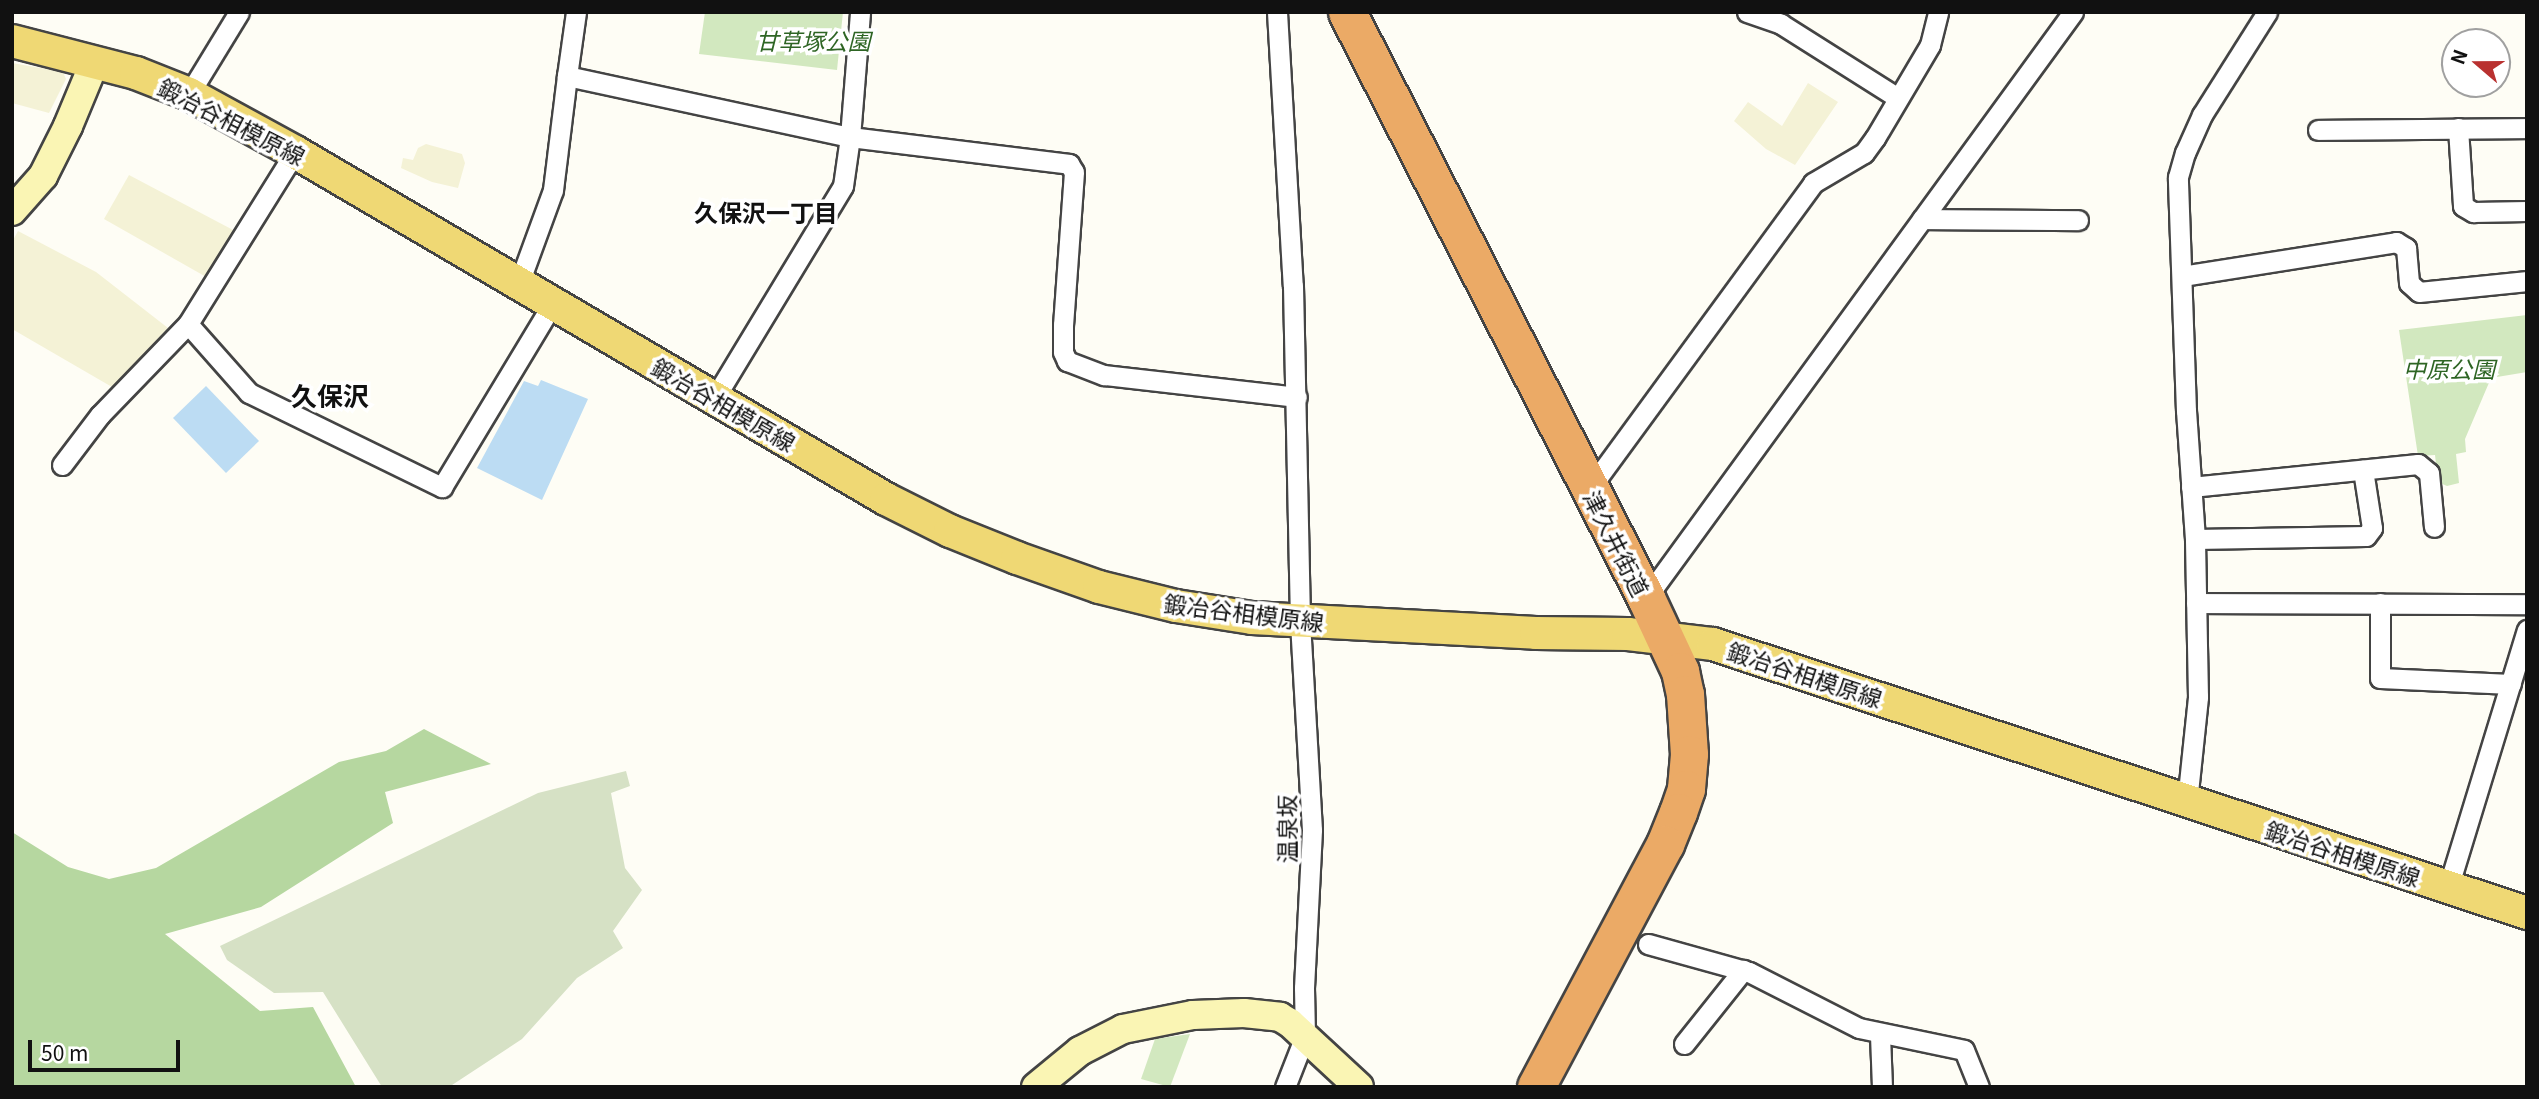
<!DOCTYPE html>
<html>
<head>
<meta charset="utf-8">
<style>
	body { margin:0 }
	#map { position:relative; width:2539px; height:1099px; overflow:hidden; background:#fefdf5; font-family:Georgia,"Noto Sans JP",serif }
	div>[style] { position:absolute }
	.farmland>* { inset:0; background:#f4f2d6 }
	.green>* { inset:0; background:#d2e8bf }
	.forest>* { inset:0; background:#b6d7a0 }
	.cemetery>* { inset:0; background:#d6e1c5 }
	.water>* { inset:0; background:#bcdcf3 }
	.roads { filter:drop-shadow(2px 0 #444) drop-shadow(-2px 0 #444) drop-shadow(0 2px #444) drop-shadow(0 -2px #444) }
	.street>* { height:19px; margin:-9.5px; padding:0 9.5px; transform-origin:9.5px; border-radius:9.5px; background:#fff }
	.secondary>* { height:28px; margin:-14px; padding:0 14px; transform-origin:14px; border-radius:14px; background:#faf5b4 }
	.primary>* { height:32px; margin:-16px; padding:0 16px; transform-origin:16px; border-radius:16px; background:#efd874 }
	.highway>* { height:37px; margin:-18.5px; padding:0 18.5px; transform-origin:18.5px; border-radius:18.5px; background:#ebaa66 }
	span { translate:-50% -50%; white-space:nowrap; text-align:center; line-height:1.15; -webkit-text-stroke:7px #fff; paint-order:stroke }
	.park-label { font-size:23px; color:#2e6524; font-style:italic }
	.street-label { font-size:23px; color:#111 }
	.neighbourhood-label { font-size:24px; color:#111; font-weight:700 }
	.quarter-label { font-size:26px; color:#111; font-weight:700 }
	.frame { position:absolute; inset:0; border:14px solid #111; pointer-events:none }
	.north { position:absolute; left:2441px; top:28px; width:70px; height:70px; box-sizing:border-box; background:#fff; border:2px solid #a0a0a0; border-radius:50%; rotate:290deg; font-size:19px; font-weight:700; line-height:28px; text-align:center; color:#111 }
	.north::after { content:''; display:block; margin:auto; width:24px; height:32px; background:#b93130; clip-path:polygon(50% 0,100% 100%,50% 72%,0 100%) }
	.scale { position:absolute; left:28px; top:1040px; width:152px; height:32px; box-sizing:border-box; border:4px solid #111; border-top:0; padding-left:9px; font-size:21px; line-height:24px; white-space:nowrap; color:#111; -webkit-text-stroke:5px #fff; paint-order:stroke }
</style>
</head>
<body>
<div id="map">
	<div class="farmland">
		<div style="clip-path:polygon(12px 63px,63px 72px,66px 79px,49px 113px,12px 103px)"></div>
		<div style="clip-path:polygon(1808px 83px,1838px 102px,1795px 165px,1766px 149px,1734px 121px,1748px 102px,1782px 126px)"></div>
		<div style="clip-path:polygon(426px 144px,462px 154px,465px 163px,458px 188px,432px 182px,401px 168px,403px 158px,413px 160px,418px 148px)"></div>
		<div style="clip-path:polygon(129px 175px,235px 231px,208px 278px,104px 219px)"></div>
		<div style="clip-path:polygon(18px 231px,96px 272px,168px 328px,112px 387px,12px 329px,12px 242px)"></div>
	</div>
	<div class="green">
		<div style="clip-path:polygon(705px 12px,843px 12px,837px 70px,699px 54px)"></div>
		<div style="clip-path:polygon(2527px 315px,2527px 372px,2491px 378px,2465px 439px,2466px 452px,2456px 454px,2459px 483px,2447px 486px,2438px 482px,2435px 455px,2418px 456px,2399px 330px)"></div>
		<div style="clip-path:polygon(1190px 1034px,1170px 1087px,1141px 1079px,1155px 1039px)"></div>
	</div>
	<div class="forest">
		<div style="clip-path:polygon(424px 729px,491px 764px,385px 792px,393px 823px,261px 907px,165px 934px,260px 1011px,313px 1007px,356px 1087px,12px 1087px,12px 832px,68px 867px,109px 879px,156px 868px,339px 762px,386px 751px)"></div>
	</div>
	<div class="cemetery">
		<div style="clip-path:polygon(626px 771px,630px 786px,611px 793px,625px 868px,642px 890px,613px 931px,623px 948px,577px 978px,522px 1039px,449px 1087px,382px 1087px,323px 992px,274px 993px,227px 960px,220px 946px,538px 793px)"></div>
	</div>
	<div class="water">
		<div style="clip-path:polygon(541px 380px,588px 399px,542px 500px,477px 468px,524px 381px,538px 386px)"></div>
		<div style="clip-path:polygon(206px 386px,259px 441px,226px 473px,173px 418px)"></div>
	</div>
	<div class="roads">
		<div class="street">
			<div style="left:576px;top:12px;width:65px;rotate:98deg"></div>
			<div style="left:567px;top:76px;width:289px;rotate:12.2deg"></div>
			<div style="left:850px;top:137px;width:221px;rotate:7deg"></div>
			<div style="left:1069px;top:164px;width:9px;rotate:58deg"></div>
			<div style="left:1074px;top:172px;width:153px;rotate:94.1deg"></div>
			<div style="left:1063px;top:325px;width:27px;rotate:90deg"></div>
			<div style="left:1063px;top:352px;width:10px;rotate:66deg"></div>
			<div style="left:1067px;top:361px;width:40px;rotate:21deg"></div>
			<div style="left:1104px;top:375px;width:194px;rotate:6.5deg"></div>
			<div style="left:1277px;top:12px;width:274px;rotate:86.7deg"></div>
			<div style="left:1293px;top:286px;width:336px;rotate:88.8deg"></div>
			<div style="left:1300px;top:622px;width:208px;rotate:86.7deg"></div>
			<div style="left:1312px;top:830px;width:158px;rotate:92.9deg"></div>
			<div style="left:1304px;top:988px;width:48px;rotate:88.8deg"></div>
			<div style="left:1305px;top:1036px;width:55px;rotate:111.4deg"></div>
			<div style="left:1747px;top:12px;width:36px;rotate:19deg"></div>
			<div style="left:1781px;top:24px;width:138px;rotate:32.3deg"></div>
			<div style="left:189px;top:94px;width:96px;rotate:-58.6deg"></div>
			<div style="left:2458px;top:128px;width:78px;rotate:86.3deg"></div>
			<div style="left:2463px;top:206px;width:12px;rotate:31deg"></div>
			<div style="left:2473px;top:212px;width:54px;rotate:-1.1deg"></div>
			<div style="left:2318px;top:130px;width:209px;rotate:-0.5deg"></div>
			<div style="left:295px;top:152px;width:203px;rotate:121.9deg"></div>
			<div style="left:188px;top:324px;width:92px;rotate:48.5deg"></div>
			<div style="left:249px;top:393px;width:215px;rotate:26deg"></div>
			<div style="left:442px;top:487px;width:215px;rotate:-58.9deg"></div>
			<div style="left:1922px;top:219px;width:156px;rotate:0.4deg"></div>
			<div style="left:2182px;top:276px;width:217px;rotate:-9deg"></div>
			<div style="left:2396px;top:242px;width:12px;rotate:31deg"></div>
			<div style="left:2406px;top:248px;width:35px;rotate:85deg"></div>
			<div style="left:2409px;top:283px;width:13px;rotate:42deg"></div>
			<div style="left:2419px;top:292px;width:109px;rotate:-5.8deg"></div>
			<div style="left:519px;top:283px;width:99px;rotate:-69.9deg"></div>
			<div style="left:553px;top:190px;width:115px;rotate:-83deg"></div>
			<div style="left:714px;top:399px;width:249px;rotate:-58.8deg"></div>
			<div style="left:843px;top:186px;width:49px;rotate:-81.9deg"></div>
			<div style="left:850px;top:137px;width:125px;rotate:-85.4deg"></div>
			<div style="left:62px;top:465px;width:63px;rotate:-52.8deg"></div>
			<div style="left:100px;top:415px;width:127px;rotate:-46deg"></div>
			<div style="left:2191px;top:487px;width:228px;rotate:-5.8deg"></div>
			<div style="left:2418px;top:464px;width:14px;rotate:39deg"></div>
			<div style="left:2429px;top:473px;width:54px;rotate:84.7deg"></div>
			<div style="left:1590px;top:488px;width:378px;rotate:-53.8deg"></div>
			<div style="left:1813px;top:183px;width:59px;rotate:-30.5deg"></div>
			<div style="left:1864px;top:153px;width:19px;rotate:-54deg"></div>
			<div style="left:1875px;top:138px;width:108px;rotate:-59.4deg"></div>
			<div style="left:1930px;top:45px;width:34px;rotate:-76deg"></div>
			<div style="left:2195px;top:539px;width:171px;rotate:-1deg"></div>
			<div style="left:2366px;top:536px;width:10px;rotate:-53deg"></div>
			<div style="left:2372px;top:528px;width:59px;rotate:-98.8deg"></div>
			<div style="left:1646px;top:598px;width:725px;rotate:-53.92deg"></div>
			<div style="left:2196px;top:603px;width:331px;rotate:0.2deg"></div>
			<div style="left:2380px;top:603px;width:75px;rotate:90deg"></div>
			<div style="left:2380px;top:678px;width:131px;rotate:2.6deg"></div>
			<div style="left:2187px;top:802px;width:106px;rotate:-84deg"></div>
			<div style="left:2198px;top:697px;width:158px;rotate:-91.1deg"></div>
			<div style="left:2195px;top:539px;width:128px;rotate:-94deg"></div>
			<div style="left:2186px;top:411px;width:234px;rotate:-92deg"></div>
			<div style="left:2178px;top:177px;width:25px;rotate:-74deg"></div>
			<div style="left:2185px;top:153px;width:42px;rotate:-65.9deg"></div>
			<div style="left:2202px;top:115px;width:122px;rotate:-57.7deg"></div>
			<div style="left:2448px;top:888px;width:270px;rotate:-73deg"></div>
			<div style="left:1648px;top:944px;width:105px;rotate:15.5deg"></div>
			<div style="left:1749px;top:972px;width:123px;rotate:27deg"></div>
			<div style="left:1859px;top:1028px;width:107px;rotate:11.8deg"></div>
			<div style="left:1964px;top:1050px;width:40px;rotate:68deg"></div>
			<div style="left:1880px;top:1035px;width:52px;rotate:87.8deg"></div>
			<div style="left:1684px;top:1044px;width:95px;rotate:-51.4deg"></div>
		</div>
		<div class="secondary">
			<div style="left:12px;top:211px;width:47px;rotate:-48.5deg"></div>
			<div style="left:43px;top:176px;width:56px;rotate:-63.4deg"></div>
			<div style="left:68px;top:126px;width:70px;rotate:-67.4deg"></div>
			<div style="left:1036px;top:1087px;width:57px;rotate:-39.3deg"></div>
			<div style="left:1080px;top:1051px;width:48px;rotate:-27.1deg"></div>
			<div style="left:1123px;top:1029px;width:71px;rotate:-11.3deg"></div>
			<div style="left:1193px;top:1015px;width:51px;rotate:-2.2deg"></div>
			<div style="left:1244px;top:1013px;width:36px;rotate:6deg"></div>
			<div style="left:1280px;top:1017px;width:12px;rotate:31deg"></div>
			<div style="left:1290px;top:1023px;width:94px;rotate:42.8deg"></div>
		</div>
		<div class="primary">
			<div style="left:12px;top:41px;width:128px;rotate:14.5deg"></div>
			<div style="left:136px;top:73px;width:57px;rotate:21.6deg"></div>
			<div style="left:189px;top:94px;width:121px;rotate:28.7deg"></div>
			<div style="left:295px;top:152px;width:685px;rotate:30.42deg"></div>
			<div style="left:886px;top:499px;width:72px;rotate:26.6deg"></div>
			<div style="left:950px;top:531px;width:72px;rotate:21.9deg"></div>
			<div style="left:1017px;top:558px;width:87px;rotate:19.5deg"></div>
			<div style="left:1099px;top:587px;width:79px;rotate:13.9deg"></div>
			<div style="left:1176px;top:606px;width:77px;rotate:9deg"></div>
			<div style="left:1252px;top:618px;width:284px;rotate:3deg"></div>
			<div style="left:1536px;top:633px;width:92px;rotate:0.6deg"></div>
			<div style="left:1628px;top:634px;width:86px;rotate:6.7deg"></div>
			<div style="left:1713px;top:644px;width:857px;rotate:18.29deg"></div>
		</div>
		<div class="highway">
			<div style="left:1347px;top:12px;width:658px;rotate:62.97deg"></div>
			<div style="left:1646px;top:598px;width:81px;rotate:65deg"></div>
			<div style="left:1680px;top:671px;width:24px;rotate:78deg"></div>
			<div style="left:1685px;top:694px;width:60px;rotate:86.2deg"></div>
			<div style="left:1689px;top:754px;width:35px;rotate:95deg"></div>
			<div style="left:1686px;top:789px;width:24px;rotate:109deg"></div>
			<div style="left:1678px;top:812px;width:35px;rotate:112deg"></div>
			<div style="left:1665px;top:844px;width:275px;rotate:118deg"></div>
		</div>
	</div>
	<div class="park-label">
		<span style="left:813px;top:40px">甘草塚公園</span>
		<span style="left:2449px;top:368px">中原公園</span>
	</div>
	<div class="street-label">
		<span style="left:232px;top:121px;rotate:27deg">鍛冶谷相模原線</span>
		<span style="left:724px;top:404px;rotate:30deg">鍛冶谷相模原線</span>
		<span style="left:1617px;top:543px;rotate:63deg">津久井街道</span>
		<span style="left:1244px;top:612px;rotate:7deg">鍛冶谷相模原線</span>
		<span style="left:1805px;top:674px;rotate:18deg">鍛冶谷相模原線</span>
		<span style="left:1286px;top:829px;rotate:-90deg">温泉坂</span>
		<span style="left:2343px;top:853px;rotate:18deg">鍛冶谷相模原線</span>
	</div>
	<div class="neighbourhood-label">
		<span style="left:766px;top:212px">久保沢一丁目</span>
	</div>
	<div class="quarter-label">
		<span style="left:330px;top:395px">久保沢</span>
	</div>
	<div class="frame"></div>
	<div class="north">N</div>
	<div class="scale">50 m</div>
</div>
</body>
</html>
